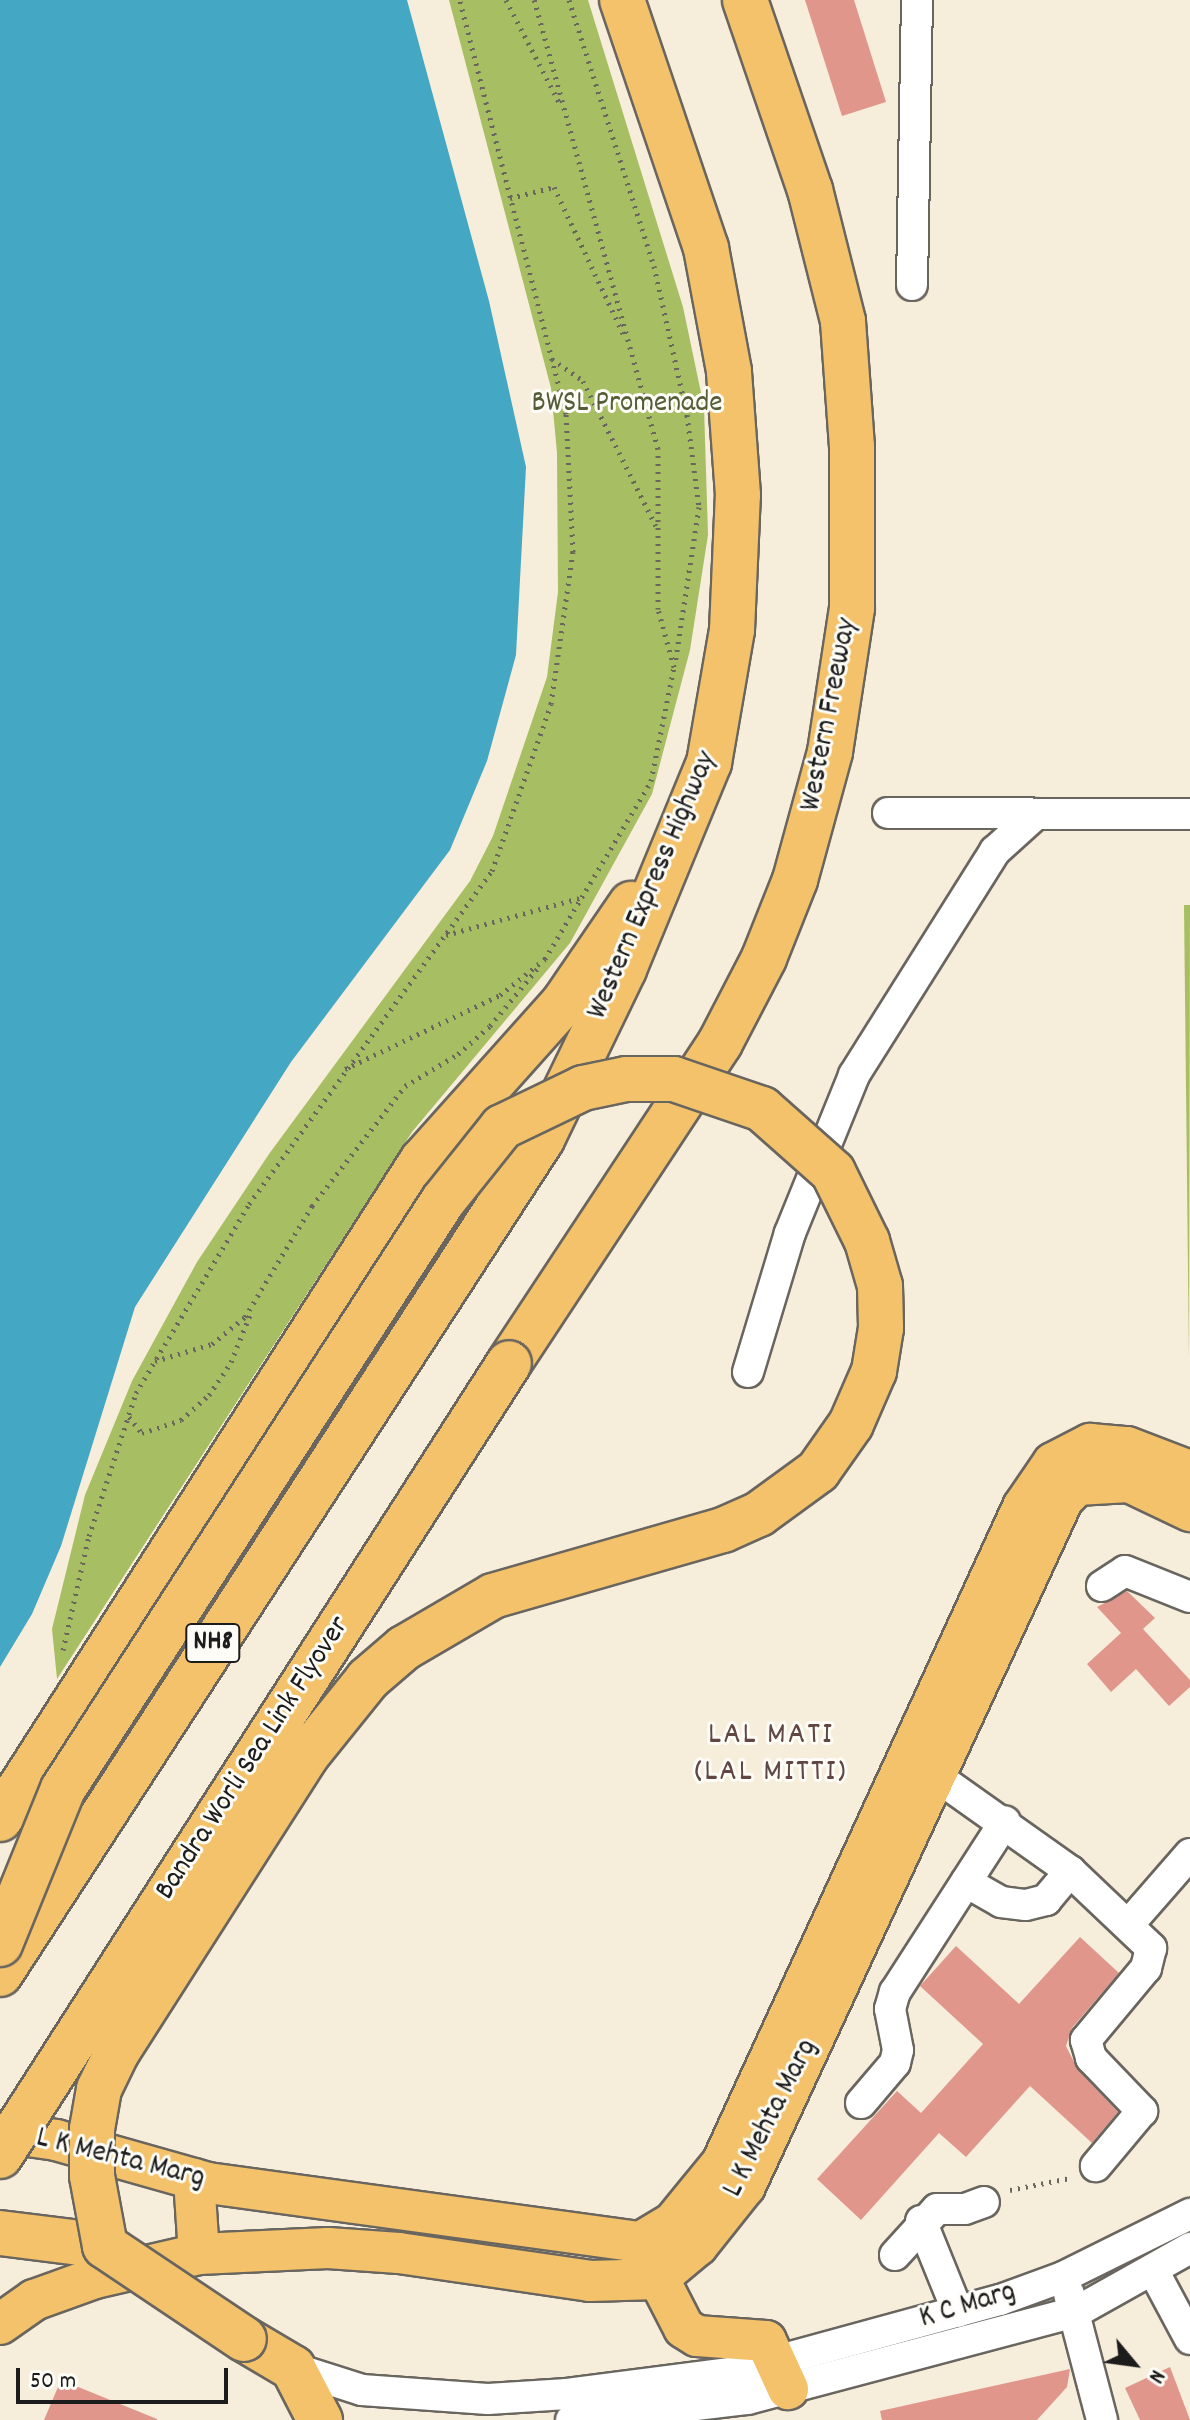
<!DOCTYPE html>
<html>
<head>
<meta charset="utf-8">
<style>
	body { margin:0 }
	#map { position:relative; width:1190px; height:2420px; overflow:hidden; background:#f7eddb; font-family:Dekko,sans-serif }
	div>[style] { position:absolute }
	.green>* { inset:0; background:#a8be63 }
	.water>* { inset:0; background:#44a7c4 }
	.building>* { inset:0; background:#e1968c }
	.path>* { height:5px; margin-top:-2.5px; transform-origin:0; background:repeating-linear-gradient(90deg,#69655f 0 2px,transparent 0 8px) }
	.roads { filter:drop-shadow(2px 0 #69655f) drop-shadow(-2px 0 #69655f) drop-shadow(0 2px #69655f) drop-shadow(0 -2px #69655f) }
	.minor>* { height:30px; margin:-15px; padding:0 15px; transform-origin:15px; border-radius:15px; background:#fff }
	.major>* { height:40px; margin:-20px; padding:0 20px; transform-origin:20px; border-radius:20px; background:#f4c26a }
	.highway>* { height:44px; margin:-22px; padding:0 22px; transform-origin:22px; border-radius:22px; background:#f4c26a }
	.bridges { filter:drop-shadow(2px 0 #69655f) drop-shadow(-2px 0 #69655f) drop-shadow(0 2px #69655f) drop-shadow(0 -2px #69655f) }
	.highway-bridge>* { height:44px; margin:-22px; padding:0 22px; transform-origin:22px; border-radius:22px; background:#f4c26a }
	span { translate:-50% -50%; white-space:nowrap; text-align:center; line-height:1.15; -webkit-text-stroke:6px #fdfcf7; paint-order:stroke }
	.shield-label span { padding:2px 6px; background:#fdfcf7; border:2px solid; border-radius:6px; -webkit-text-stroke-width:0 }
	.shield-label { font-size:28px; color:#1c1c1c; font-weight:700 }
	.park-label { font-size:30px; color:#545d38 }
	.street-label { font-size:30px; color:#1c1c1c }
	.neighbourhood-label { font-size:32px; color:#614743; letter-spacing:2px }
	.north { position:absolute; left:1094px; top:2324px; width:80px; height:80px; -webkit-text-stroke:6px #fdfcf7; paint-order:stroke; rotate:119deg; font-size:22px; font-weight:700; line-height:32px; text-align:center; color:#1c1c1c }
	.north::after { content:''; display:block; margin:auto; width:28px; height:36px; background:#1c1c1c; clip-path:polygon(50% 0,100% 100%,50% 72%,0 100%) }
	.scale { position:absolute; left:16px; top:2368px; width:212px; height:36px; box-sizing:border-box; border:4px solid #1c1c1c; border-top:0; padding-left:10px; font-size:24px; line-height:28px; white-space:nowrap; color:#1c1c1c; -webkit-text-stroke:6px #fdfcf7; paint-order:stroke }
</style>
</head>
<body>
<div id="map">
	<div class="green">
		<div style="clip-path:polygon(449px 0,588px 0,683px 307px,704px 407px,708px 535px,690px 650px,652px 794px,570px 943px,412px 1132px,57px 1679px,52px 1629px,85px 1495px,132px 1381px,197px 1262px,269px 1154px,470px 881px,493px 836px,547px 677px,558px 592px,557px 453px,551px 388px)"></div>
		<div style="clip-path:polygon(1184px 905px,1190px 905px,1189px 1360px)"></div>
	</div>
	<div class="water">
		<div style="clip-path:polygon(0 0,407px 0,489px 301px,526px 467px,516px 655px,487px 761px,450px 850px,291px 1062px,135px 1307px,61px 1546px,32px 1614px,0 1667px)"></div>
	</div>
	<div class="building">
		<div style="clip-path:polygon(805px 0,854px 0,886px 102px,842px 116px)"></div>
		<div style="clip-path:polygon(1127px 1591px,1155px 1618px,1143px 1629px,1190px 1680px,1190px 1687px,1169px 1706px,1136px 1669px,1111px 1692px,1087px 1664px,1121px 1633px,1097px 1607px)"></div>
		<div style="clip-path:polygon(1080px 1937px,1119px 1973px,1072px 2028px,1066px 2046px,1078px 2070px,1118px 2112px,1092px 2143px,1030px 2086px,966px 2157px,939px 2133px,861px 2220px,817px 2179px,897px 2091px,921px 2113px,983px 2044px,920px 1986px,956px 1946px,1019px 2004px)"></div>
		<div style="clip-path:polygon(1170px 2367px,1190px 2420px,1140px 2420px,1125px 2388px)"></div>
		<div style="clip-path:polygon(1070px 2369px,1067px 2387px,1037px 2420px,882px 2420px,880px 2411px)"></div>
		<div style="clip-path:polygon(61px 2380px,157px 2419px,157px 2420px,44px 2420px)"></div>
	</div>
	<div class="path">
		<div style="left:506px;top:0;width:117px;rotate:62.6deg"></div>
		<div style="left:569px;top:0;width:279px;rotate:72.3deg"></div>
		<div style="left:654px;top:266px;width:153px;rotate:77.5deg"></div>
		<div style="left:687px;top:415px;width:93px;rotate:82.6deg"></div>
		<div style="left:699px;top:507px;width:159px;rotate:98.7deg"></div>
		<div style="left:510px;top:198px;width:45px;rotate:-14deg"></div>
		<div style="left:554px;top:187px;width:165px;rotate:64.8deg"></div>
		<div style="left:552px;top:359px;width:38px;rotate:35deg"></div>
		<div style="left:583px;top:381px;width:165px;rotate:63.3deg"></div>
		<div style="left:446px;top:935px;width:142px;rotate:-15.5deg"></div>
		<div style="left:345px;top:1069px;width:172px;rotate:-25.5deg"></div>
		<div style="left:500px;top:995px;width:58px;rotate:-38.7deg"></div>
		<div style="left:545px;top:959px;width:207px;rotate:-59.2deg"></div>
		<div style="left:651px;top:781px;width:116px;rotate:-78.6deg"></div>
		<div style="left:674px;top:667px;width:60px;rotate:-105.4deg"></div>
		<div style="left:658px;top:609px;width:160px;rotate:-90deg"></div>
		<div style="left:658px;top:449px;width:466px;rotate:-105.4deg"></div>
		<div style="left:155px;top:1361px;width:59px;rotate:-16.6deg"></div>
		<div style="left:212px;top:1344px;width:43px;rotate:-39.3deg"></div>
		<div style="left:245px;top:1317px;width:130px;rotate:-58.9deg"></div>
		<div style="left:312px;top:1206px;width:152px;rotate:-52.2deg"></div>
		<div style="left:405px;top:1086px;width:62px;rotate:-31.1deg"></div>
		<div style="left:458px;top:1054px;width:43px;rotate:-41.2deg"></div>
		<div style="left:490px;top:1026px;width:74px;rotate:-50.5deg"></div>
		<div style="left:129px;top:1417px;width:21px;rotate:51deg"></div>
		<div style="left:142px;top:1433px;width:41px;rotate:-18.4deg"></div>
		<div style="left:181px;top:1420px;width:38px;rotate:-42deg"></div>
		<div style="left:209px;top:1395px;width:40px;rotate:-56deg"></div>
		<div style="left:231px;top:1362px;width:51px;rotate:-68deg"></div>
		<div style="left:63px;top:1650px;width:117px;rotate:-77.2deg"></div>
		<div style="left:89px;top:1536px;width:151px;rotate:-71.8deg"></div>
		<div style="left:136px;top:1393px;width:220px;rotate:-59.1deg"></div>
		<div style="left:249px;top:1204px;width:412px;rotate:-53.9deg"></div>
		<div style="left:492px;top:871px;width:177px;rotate:-70.5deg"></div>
		<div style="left:551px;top:704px;width:154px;rotate:-81.8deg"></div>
		<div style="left:573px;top:552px;width:138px;rotate:-92.9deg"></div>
		<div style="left:566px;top:414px;width:427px;rotate:-104.4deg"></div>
		<div style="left:1010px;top:2190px;width:61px;rotate:-11.3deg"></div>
	</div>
	<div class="roads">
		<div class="minor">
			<div style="left:912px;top:285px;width:285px;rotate:-89deg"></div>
			<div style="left:888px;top:813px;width:302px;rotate:0.2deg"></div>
			<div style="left:748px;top:1372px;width:145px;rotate:-73.2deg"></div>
			<div style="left:790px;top:1233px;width:170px;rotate:-67.9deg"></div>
			<div style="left:854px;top:1075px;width:265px;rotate:-57.8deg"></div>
			<div style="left:995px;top:851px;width:55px;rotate:-42.1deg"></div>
			<div style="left:1102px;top:1586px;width:27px;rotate:-33deg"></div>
			<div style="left:1125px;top:1571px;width:70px;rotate:21.8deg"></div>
			<div style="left:919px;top:1764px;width:185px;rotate:35.3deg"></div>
			<div style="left:1070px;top:1871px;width:112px;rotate:43.5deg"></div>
			<div style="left:1151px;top:1948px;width:21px;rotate:104deg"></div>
			<div style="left:1146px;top:1968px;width:94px;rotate:129.8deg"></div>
			<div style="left:1086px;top:2040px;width:19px;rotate:74deg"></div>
			<div style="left:1091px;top:2058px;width:74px;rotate:46.1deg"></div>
			<div style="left:1142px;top:2111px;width:72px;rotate:129.9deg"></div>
			<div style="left:966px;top:1882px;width:40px;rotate:29.7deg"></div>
			<div style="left:1001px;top:1902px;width:25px;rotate:7deg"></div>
			<div style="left:1026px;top:1905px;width:21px;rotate:-14deg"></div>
			<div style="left:1046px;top:1900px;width:38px;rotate:-50deg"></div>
			<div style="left:1129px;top:1924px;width:93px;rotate:-48.9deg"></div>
			<div style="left:861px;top:2103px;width:52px;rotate:-49.6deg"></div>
			<div style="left:895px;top:2063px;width:13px;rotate:-77deg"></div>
			<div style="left:898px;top:2050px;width:42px;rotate:-101deg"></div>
			<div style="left:890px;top:2009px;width:18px;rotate:-74deg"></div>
			<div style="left:895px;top:1992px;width:203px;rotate:-57.2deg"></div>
			<div style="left:921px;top:2221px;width:98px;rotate:67.9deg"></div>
			<div style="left:895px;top:2255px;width:62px;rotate:-47.6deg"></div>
			<div style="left:937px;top:2209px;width:28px"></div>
			<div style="left:965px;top:2209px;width:20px;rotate:-20deg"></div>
			<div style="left:1154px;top:2272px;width:76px;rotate:61.8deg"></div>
			<div style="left:1069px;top:2294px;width:130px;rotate:75.3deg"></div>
			<div style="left:293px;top:2368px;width:72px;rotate:17.7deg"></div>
			<div style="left:362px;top:2390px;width:126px;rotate:4.1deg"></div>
			<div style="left:488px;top:2399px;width:79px;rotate:-3.6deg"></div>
			<div style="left:567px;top:2394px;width:170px;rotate:-7.4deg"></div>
			<div style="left:736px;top:2372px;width:274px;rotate:-15.3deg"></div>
			<div style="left:1000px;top:2300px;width:67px;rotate:-20.1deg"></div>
			<div style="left:1063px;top:2277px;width:142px;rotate:-26.4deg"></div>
			<div style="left:571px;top:2420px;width:178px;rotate:-6.8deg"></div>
			<div style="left:748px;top:2399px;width:339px;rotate:-14.9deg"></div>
			<div style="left:1076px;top:2312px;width:131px;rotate:-29.3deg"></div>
		</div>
		<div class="major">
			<div style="left:0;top:2132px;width:57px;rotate:8.1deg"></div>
			<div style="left:56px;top:2140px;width:158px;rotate:15.8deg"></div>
			<div style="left:208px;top:2183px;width:437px;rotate:7.8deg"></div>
			<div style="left:641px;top:2242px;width:37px;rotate:-31deg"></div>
			<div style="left:673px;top:2223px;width:77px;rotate:-50.8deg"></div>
			<div style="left:722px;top:2163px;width:722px;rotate:-65.35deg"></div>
			<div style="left:1023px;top:1507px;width:53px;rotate:-55.7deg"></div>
			<div style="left:1053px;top:1463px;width:42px;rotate:-27.2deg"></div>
			<div style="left:1090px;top:1444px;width:37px;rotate:5deg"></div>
			<div style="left:1127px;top:1447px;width:67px;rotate:20.9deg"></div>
			<div style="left:194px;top:2179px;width:75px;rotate:86.2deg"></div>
			<div style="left:647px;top:2256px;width:81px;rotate:62.8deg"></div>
			<div style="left:684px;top:2328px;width:15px;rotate:32deg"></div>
			<div style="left:697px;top:2336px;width:69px;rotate:4.1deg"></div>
			<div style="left:766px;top:2341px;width:53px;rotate:65.4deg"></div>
			<div style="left:0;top:2324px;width:42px;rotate:-35.2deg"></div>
			<div style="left:34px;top:2300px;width:65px;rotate:-19.8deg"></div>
			<div style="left:95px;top:2278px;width:107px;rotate:-13deg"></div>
			<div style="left:199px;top:2254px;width:129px;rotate:-2.7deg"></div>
			<div style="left:328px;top:2248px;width:71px;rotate:4deg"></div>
			<div style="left:399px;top:2253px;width:193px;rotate:8.3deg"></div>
			<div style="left:590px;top:2281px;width:67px;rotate:-1.7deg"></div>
			<div style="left:657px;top:2279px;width:53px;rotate:-39.7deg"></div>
			<div style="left:698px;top:2245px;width:75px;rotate:-51.5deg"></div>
			<div style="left:745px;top:2186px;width:757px;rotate:-65.16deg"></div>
			<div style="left:1063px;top:1499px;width:20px;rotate:-45deg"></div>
			<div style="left:1077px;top:1485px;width:52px;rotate:-3.3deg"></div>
			<div style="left:1129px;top:1482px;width:68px;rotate:25.4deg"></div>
		</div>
		<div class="highway">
			<div style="left:509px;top:1363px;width:383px;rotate:-56.6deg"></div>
			<div style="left:720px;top:1043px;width:96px;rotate:-62.6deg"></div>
			<div style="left:764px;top:958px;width:84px;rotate:-68.3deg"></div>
			<div style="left:795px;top:880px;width:133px;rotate:-74.7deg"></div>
			<div style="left:830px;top:752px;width:146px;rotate:-81.3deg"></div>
			<div style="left:852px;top:608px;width:161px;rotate:-90deg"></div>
			<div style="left:852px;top:447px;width:126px;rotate:-94.1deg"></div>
			<div style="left:843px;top:321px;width:135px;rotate:-104.1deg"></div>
			<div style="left:810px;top:190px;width:201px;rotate:-108.9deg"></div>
			<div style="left:0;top:1819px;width:782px;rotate:-57.33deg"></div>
			<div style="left:422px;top:1161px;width:213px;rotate:-48.2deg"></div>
			<div style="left:564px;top:1002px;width:119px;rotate:-55.6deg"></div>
			<div style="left:0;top:1974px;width:995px;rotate:-57.01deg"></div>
			<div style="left:542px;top:1139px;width:189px;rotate:-64.2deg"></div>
			<div style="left:624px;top:969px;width:223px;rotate:-67.6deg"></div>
			<div style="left:709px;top:763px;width:135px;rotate:-80.2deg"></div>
			<div style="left:732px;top:630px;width:135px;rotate:-87.5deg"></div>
			<div style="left:738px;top:495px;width:124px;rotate:-94.2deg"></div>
			<div style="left:729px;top:371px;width:125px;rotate:-100.6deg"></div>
			<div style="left:706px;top:248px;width:262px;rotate:-108.7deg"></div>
			<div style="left:0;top:2233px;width:106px;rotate:7.1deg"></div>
			<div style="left:244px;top:2339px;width:57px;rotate:30.6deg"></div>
			<div style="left:293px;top:2368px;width:59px;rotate:62.6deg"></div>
		</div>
	</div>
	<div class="bridges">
		<div class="highway-bridge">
			<div style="left:0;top:1944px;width:167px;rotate:-67.9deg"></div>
			<div style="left:63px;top:1789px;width:700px;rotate:-57.13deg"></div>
			<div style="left:443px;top:1201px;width:95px;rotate:-51.4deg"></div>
			<div style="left:502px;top:1127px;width:90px;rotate:-25.7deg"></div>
			<div style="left:583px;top:1088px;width:44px;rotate:-11.8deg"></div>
			<div style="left:626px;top:1079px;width:48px"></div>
			<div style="left:674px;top:1079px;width:93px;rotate:18.8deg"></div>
			<div style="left:762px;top:1109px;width:95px;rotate:41.6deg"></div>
			<div style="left:833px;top:1172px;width:77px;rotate:63.8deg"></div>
			<div style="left:867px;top:1241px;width:47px;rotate:73.9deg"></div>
			<div style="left:880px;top:1286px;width:42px;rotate:88.6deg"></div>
			<div style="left:881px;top:1328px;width:44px;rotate:99.2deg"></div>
			<div style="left:874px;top:1371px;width:58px;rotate:113.5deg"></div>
			<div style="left:851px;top:1424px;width:57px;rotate:125.1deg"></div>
			<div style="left:818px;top:1471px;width:73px;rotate:143.9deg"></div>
			<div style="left:759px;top:1514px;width:39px;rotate:156deg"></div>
			<div style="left:723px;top:1530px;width:239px;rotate:164deg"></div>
			<div style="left:493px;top:1596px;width:103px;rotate:149.7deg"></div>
			<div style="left:404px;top:1648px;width:48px;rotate:139.3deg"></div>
			<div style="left:368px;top:1679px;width:97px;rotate:128.8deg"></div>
			<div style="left:307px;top:1755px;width:353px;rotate:122.6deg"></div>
			<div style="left:117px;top:2052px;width:41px;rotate:115.9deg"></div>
			<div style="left:99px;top:2089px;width:41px;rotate:99.9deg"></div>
			<div style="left:92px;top:2129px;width:47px;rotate:90deg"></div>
			<div style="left:92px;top:2176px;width:71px;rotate:79.5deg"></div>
			<div style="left:105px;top:2246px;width:167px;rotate:33.8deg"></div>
			<div style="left:0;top:2156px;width:942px;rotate:-57.3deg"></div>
		</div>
	</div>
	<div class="shield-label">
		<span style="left:213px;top:1643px">NH8</span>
	</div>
	<div class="park-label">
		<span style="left:627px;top:405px">BWSL Promenade</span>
	</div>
	<div class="street-label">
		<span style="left:831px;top:715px;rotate:-79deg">Western Freeway</span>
		<span style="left:654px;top:886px;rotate:-67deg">Western Express Highway</span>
		<span style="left:254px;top:1759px;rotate:-57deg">Bandra Worli Sea Link Flyover</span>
		<span style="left:772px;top:2119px;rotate:-63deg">L K Mehta Marg</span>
		<span style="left:120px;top:2160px;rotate:14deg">L K Mehta Marg</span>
		<span style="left:968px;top:2307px;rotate:-17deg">K C Marg</span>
	</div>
	<div class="neighbourhood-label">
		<span style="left:771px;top:1755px">LAL MATI<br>(LAL MITTI)</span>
	</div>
	<div class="north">N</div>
	<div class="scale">50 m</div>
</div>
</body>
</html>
